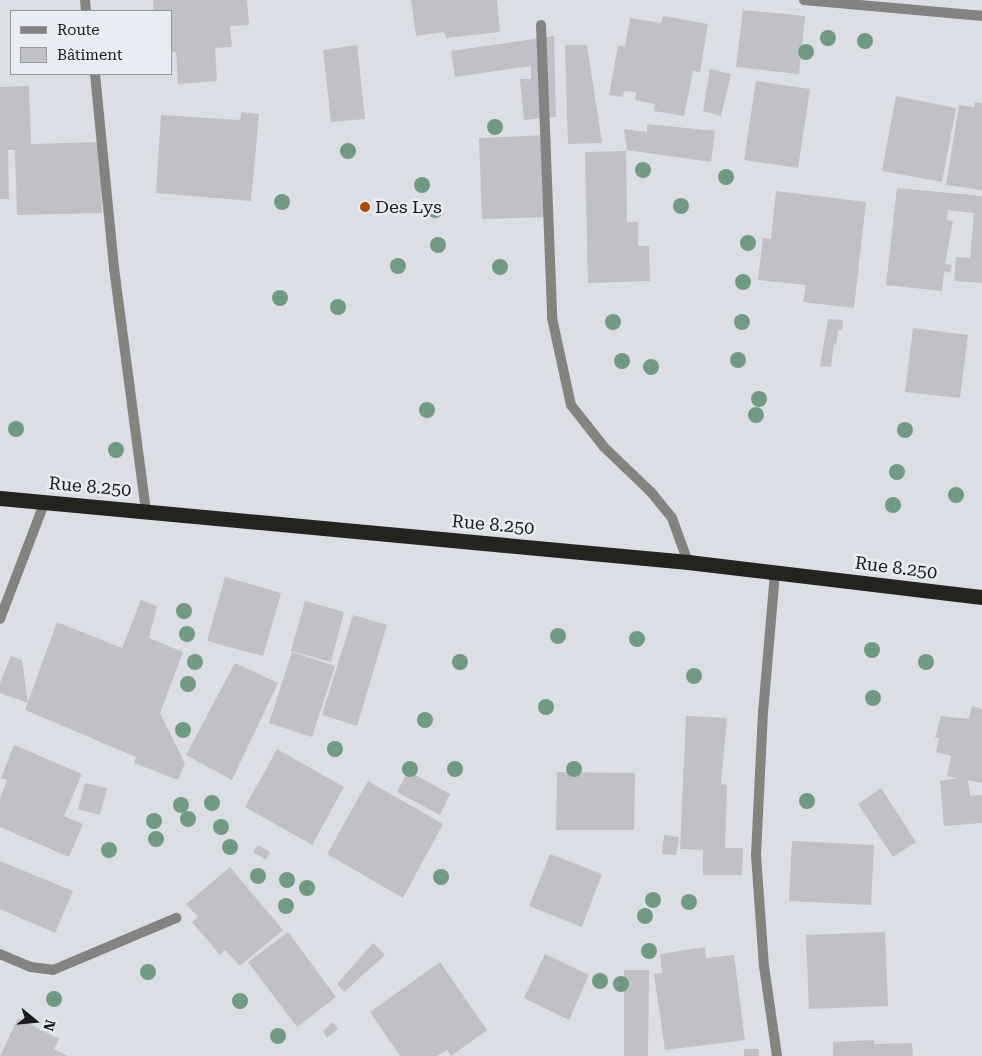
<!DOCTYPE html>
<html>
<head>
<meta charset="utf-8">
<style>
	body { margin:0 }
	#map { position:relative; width:982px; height:1056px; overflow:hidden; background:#dbdfe5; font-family:"Roboto Serif",serif }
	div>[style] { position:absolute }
	.building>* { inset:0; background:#c1c0c7 }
	.street>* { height:10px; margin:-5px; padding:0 5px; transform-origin:5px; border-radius:5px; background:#858381 }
	.highway>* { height:15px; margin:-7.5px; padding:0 7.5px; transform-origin:7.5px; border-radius:7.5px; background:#25231e }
	.trees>* { width:16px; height:16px; margin:-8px; border-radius:50%; background:#719a82 }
	.dots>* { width:14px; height:14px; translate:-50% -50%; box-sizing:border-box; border:2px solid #e8edf3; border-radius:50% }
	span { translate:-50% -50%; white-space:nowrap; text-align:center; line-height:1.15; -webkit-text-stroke:5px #e8edf3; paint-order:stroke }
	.poi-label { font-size:18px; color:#191b1d }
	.left { translate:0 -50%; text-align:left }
	.street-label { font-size:18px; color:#191b1d }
	.legend { position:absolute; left:10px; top:10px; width:162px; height:65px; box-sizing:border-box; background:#e8edf3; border:1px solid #95999d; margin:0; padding:6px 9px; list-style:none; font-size:15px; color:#191b1d }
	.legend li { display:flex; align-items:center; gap:10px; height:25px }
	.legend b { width:25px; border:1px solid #95999d }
	.north { position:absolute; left:10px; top:996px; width:50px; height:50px; -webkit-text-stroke:4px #e8edf3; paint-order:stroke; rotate:107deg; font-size:14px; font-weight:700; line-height:20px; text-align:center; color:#191b1d }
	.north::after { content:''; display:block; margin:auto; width:18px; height:22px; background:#191b1d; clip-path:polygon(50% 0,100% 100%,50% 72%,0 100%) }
</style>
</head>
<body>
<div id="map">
	<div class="building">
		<div style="clip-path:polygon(153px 0,247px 0,249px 25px,230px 26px,232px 47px,215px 48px,217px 81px,178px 84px,176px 52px,171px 52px,171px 11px,154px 11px)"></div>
		<div style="clip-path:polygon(411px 0,497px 0,500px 32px,446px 38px,444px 32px,416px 36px)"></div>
		<div style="clip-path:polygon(743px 10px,805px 16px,799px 74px,736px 67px)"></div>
		<div style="clip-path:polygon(663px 16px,708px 24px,700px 72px,693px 71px,684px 116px,654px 111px,655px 104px,635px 100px,636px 92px,624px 91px,623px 97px,609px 95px,618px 46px,625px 46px,630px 18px,661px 23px)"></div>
		<div style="clip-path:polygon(554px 36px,556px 117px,524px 120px,520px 79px,531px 79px,531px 66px,455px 77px,451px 51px)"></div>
		<div style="clip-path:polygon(357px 45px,365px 119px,331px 122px,323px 50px)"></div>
		<div style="clip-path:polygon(565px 45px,587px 45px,602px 143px,568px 144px)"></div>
		<div style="clip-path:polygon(710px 69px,731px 74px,721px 116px,703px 111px)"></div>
		<div style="clip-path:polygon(756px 81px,810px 89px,798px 168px,744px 160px)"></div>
		<div style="clip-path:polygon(29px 86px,31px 144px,100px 142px,102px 213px,17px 215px,15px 150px,8px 150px,9px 199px,0 199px,0 87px)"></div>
		<div style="clip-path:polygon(896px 96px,956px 108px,942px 182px,882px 171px)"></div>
		<div style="clip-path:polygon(975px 102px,982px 103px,982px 190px,946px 185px,959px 105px,974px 107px)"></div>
		<div style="clip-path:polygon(241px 112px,259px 114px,251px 201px,156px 193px,161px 115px,240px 120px)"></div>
		<div style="clip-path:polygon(647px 124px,715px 131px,711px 162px,627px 150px,624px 129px,647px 132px)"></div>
		<div style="clip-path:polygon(548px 135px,550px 217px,482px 219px,479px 138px)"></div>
		<div style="clip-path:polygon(626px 151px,627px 222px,638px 222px,638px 246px,649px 246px,650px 281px,588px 283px,585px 152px)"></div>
		<div style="clip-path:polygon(897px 188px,982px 196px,982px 283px,954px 281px,956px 257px,970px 258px,974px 213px,948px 210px,947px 220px,953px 221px,945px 264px,952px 265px,950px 273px,944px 271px,942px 291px,886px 285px)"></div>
		<div style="clip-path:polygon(776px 191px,866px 202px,854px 308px,803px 302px,806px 285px,758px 280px,763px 238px,771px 239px)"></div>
		<div style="clip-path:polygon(828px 319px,843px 320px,842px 330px,838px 330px,836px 345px,834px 344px,831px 367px,820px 366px)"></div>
		<div style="clip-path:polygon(913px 328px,968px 335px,960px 398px,905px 392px)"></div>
		<div style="clip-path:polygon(225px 577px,281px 593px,263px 656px,207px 641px)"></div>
		<div style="clip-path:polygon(141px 600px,157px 606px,149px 638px,183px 652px,160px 713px,185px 763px,178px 780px,134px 763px,136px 757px,25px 710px,57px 622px,122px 648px)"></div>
		<div style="clip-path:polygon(305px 601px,344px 612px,331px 662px,291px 651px)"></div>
		<div style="clip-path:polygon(353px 615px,387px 625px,357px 726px,322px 715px)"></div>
		<div style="clip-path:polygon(292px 652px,335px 666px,312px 737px,269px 723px)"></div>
		<div style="clip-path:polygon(11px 656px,22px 660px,28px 703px,0 693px,0 683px)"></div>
		<div style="clip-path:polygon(235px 663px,278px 683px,232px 780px,186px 755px)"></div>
		<div style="clip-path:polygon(972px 706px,982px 709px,982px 783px,968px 780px,970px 796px,982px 795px,982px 823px,944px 826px,940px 781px,957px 778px,947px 776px,951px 756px,936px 752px,939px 738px,935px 738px,941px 716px,969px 719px)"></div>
		<div style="clip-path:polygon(686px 716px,727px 718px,721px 784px,727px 785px,725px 848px,743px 848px,742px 875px,703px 875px,703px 850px,680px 849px)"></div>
		<div style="clip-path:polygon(14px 745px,82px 774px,64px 816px,83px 824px,69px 857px,0 827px,0 798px,7px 780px,1px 778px)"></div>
		<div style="clip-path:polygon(277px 749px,344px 787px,312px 845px,245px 807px)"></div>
		<div style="clip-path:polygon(408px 771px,450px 794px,440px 815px,397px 792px)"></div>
		<div style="clip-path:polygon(557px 772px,635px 773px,634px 830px,556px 830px)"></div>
		<div style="clip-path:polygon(368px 781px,443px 824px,403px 898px,327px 854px)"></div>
		<div style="clip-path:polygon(85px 783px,107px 788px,100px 815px,78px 809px)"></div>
		<div style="clip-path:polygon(881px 788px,916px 842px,893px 857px,858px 804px)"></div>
		<div style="clip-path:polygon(664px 835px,679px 837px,676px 855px,662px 854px)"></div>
		<div style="clip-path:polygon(792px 841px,874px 845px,871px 905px,789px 901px)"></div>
		<div style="clip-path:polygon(258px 845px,270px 852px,266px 860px,253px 852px)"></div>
		<div style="clip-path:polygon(550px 854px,602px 874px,582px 927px,529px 906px)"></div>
		<div style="clip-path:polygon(0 861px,73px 891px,55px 933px,0 909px)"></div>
		<div style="clip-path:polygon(230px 867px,283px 930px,240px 966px,225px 950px,220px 955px,192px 922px,198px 917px,186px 904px)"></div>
		<div style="clip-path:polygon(288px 932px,336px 997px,297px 1027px,248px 962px)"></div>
		<div style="clip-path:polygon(885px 932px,888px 1006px,809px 1009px,806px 935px)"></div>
		<div style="clip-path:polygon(373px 943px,385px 955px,344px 992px,337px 984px)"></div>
		<div style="clip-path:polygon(705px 947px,706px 958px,734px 955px,745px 1040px,665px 1050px,654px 974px,662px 973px,660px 954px)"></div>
		<div style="clip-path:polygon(545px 954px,589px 975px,569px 1020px,524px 998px)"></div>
		<div style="clip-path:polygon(440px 962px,487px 1030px,451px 1056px,447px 1050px,437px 1056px,400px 1056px,370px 1012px)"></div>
		<div style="clip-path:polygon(624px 970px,649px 970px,648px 1056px,624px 1056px)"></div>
		<div style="clip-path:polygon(18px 1018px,59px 1039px,54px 1049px,68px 1056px,0 1056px)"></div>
		<div style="clip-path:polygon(333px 1022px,338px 1029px,327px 1038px,323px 1031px)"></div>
		<div style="clip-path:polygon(874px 1040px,874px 1044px,912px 1043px,913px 1056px,833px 1056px,833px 1042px)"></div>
		<div style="clip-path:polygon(744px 1049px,759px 1049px,759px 1056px,744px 1056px)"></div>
	</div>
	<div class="street">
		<div style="left:85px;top:0;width:11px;rotate:85deg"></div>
		<div style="left:804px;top:0;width:179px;rotate:5.1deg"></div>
		<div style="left:541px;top:25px;width:293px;rotate:87.8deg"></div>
		<div style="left:552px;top:318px;width:89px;rotate:77.7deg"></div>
		<div style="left:571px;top:405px;width:53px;rotate:51.8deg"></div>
		<div style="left:604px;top:447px;width:65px;rotate:43.8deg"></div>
		<div style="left:651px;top:492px;width:33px;rotate:51deg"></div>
		<div style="left:672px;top:518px;width:47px;rotate:70deg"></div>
		<div style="left:95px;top:74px;width:195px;rotate:84.4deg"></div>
		<div style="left:114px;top:268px;width:245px;rotate:82.5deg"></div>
		<div style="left:775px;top:573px;width:140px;rotate:94.9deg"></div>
		<div style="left:763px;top:712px;width:143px;rotate:92.8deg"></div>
		<div style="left:756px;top:855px;width:111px;rotate:85.9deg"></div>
		<div style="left:764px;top:966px;width:91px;rotate:81.8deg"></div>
		<div style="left:0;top:619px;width:126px;rotate:-69.1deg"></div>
		<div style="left:0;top:954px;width:33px;rotate:23deg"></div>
		<div style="left:30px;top:967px;width:23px;rotate:7deg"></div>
		<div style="left:53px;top:970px;width:134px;rotate:-22.9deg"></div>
	</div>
	<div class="highway">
		<div style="left:0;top:498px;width:691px;rotate:5.31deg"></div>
		<div style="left:688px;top:562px;width:296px;rotate:6.8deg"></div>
	</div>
	<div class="trees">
		<div style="left:828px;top:38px"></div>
		<div style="left:865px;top:41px"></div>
		<div style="left:806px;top:52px"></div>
		<div style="left:495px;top:127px"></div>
		<div style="left:348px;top:151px"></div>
		<div style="left:643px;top:170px"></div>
		<div style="left:726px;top:177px"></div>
		<div style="left:422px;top:185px"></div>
		<div style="left:282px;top:202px"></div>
		<div style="left:681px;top:206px"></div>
		<div style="left:435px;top:210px"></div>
		<div style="left:748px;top:243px"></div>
		<div style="left:438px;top:245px"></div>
		<div style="left:398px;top:266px"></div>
		<div style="left:500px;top:267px"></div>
		<div style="left:743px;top:282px"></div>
		<div style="left:280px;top:298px"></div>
		<div style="left:338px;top:307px"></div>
		<div style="left:613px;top:322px"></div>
		<div style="left:742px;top:322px"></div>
		<div style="left:738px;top:360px"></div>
		<div style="left:622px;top:361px"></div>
		<div style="left:651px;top:367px"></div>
		<div style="left:759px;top:399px"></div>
		<div style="left:427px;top:410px"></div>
		<div style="left:756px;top:415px"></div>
		<div style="left:16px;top:429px"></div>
		<div style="left:905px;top:430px"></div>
		<div style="left:116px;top:450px"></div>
		<div style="left:897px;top:472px"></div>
		<div style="left:956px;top:495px"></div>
		<div style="left:893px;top:505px"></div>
		<div style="left:184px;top:611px"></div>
		<div style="left:187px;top:634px"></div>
		<div style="left:558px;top:636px"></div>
		<div style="left:637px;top:639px"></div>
		<div style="left:872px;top:650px"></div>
		<div style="left:195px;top:662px"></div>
		<div style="left:460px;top:662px"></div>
		<div style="left:926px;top:662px"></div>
		<div style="left:694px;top:676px"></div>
		<div style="left:188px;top:684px"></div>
		<div style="left:873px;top:698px"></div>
		<div style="left:546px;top:707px"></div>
		<div style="left:425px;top:720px"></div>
		<div style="left:183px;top:730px"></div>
		<div style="left:335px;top:749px"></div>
		<div style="left:410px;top:769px"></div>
		<div style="left:455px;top:769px"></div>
		<div style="left:574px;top:769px"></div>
		<div style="left:807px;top:801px"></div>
		<div style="left:212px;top:803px"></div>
		<div style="left:181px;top:805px"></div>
		<div style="left:188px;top:819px"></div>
		<div style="left:154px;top:821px"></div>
		<div style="left:221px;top:827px"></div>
		<div style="left:156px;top:839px"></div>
		<div style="left:230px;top:847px"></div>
		<div style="left:109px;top:850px"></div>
		<div style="left:258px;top:876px"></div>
		<div style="left:441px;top:877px"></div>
		<div style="left:287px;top:880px"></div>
		<div style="left:307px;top:888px"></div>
		<div style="left:653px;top:900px"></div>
		<div style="left:689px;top:902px"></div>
		<div style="left:286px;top:906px"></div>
		<div style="left:645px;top:916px"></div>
		<div style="left:649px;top:951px"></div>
		<div style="left:148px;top:972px"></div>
		<div style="left:600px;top:981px"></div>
		<div style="left:621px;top:984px"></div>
		<div style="left:54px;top:999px"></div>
		<div style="left:240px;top:1001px"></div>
		<div style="left:278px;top:1036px"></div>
	</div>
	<div class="dots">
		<div style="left:365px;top:207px;background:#ac4a07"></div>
	</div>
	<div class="poi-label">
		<span class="left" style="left:375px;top:207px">Des Lys</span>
	</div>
	<div class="street-label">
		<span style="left:90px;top:487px;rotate:5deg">Rue 8.250</span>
		<span style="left:493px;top:525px;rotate:5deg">Rue 8.250</span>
		<span style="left:896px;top:568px;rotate:7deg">Rue 8.250</span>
	</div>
	<ul class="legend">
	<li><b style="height:6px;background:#858381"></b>Route</li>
	<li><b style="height:14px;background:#c1c0c7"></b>Bâtiment</li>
	</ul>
	<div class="north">N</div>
</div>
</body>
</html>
